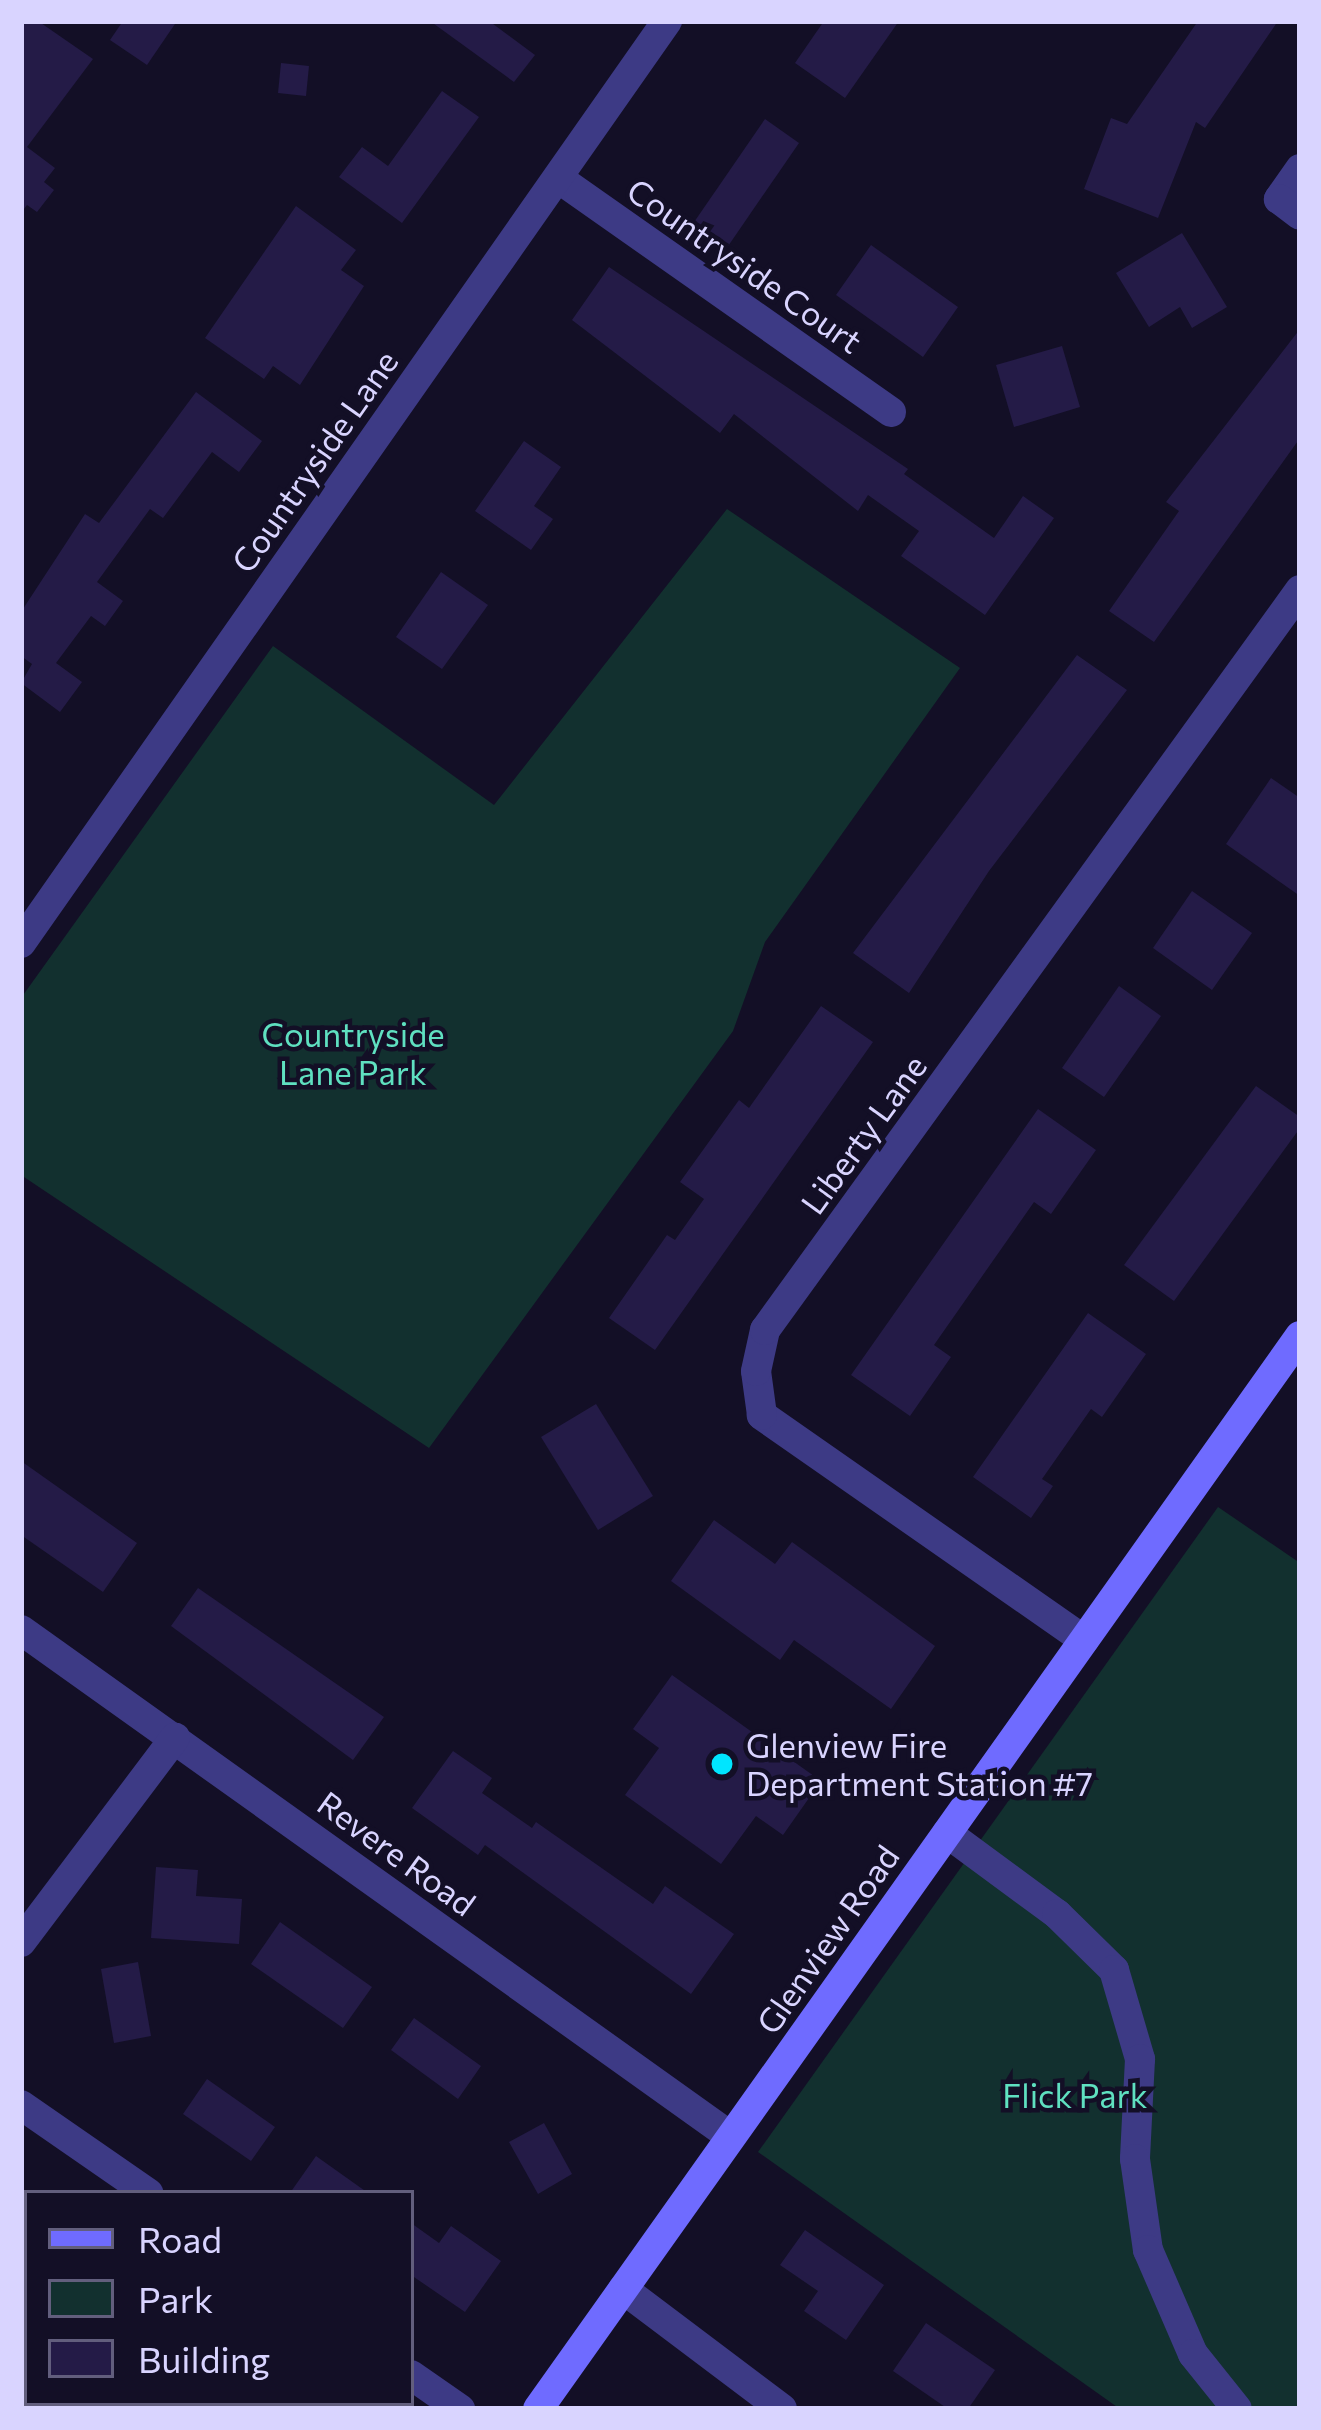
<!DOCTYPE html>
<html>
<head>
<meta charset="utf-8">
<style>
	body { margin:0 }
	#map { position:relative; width:1321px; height:2430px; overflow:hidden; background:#130f26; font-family:Commissioner,sans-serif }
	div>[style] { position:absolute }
	.green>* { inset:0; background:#12302f }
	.building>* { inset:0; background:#241b47 }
	.minor>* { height:30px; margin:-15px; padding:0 15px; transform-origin:15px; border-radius:15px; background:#3d3a85 }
	.secondary>* { height:30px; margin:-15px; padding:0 15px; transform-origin:15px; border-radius:15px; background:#6f6bff }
	.dots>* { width:33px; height:33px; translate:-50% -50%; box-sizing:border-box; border:6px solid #130f26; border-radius:50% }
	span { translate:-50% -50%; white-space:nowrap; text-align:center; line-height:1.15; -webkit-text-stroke:9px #130f26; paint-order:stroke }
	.street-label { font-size:33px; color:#d9d4ff }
	.park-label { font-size:33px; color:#5fe0c0 }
	.poi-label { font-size:33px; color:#d9d4ff }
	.left { translate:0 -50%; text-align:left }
	.frame { position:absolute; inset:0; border:24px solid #d9d4ff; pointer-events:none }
	.legend { position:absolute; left:24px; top:2190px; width:390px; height:216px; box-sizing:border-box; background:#130f26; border:3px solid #625e7d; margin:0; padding:15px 21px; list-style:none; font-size:36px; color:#d9d4ff }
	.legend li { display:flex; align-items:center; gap:24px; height:60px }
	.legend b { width:60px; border:3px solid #625e7d }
</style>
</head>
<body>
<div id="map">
	<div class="green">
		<div style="clip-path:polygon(727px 509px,960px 668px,765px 942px,733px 1031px,429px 1448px,21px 1175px,21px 998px,273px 646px,494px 805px)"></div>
		<div style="clip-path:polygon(1218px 1507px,1300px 1563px,1300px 2409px,1120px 2409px,758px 2152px)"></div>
	</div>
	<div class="building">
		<div style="clip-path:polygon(21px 21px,38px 21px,93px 59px,27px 147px,55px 168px,44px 182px,54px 190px,37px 212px,27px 205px,21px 213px)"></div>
		<div style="clip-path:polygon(123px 21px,177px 21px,147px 65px,110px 40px)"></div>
		<div style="clip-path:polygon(430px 21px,489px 21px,535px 55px,514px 82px)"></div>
		<div style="clip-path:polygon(824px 21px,899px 21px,845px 98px,795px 63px)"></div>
		<div style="clip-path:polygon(1198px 21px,1278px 21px,1205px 128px,1196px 122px,1158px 218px,1084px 189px,1111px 118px,1127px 124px)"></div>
		<div style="clip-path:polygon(281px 63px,309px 66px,306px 96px,278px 93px)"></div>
		<div style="clip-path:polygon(442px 91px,479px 117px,402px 223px,339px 177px,362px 147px,388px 166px)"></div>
		<div style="clip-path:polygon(765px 119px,799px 143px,724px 252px,690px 228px)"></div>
		<div style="clip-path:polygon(296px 206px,356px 250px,341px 270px,364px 286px,300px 385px,273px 366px,264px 379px,205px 338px)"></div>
		<div style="clip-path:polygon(1182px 233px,1227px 307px,1192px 328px,1180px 307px,1149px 327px,1116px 273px)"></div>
		<div style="clip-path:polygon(871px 245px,958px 307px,923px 357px,836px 295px)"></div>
		<div style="clip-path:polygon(609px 267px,908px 469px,904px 474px,994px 538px,1023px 496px,1054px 518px,985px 615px,901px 556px,919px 531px,868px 495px,858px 511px,734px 414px,720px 433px,572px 320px)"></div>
		<div style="clip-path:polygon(1300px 329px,1300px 438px,1154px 642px,1109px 611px,1179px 511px,1166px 502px)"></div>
		<div style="clip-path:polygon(1062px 346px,1080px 407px,1014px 427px,996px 365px)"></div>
		<div style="clip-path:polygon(196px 392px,262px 441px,239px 472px,212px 452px,163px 518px,150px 509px,97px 582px,123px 601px,105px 626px,91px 616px,56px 663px,82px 682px,60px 712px,21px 683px,32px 664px,21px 656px,21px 612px,85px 514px,99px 523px)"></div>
		<div style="clip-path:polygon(524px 441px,561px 467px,534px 506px,553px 519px,531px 550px,475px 511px)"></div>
		<div style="clip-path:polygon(441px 572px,488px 605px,442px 669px,396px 637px)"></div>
		<div style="clip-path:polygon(1077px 655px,1127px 690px,989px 871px,909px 993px,853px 953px)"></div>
		<div style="clip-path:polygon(1271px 778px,1300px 798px,1300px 896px,1226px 844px)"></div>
		<div style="clip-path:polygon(1192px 891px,1252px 933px,1212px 990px,1153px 948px)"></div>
		<div style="clip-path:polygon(1119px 986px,1161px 1016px,1104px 1097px,1062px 1068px)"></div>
		<div style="clip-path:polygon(821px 1006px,873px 1042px,655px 1350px,609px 1318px,667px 1235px,675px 1240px,704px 1199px,680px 1182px,739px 1100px,749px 1108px)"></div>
		<div style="clip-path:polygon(1256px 1086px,1300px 1117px,1300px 1128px,1174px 1301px,1124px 1265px)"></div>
		<div style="clip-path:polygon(1038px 1109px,1096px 1150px,1051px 1214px,1034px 1202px,934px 1345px,951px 1357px,910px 1416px,851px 1375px)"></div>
		<div style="clip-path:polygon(1088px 1313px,1146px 1354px,1102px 1417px,1091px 1409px,1042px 1479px,1053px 1486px,1031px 1518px,973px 1477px)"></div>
		<div style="clip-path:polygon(596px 1404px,653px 1496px,598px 1530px,541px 1437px)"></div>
		<div style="clip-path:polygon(21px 1461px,137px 1543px,103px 1592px,21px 1535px)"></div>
		<div style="clip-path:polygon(714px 1520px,775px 1564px,792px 1542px,935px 1646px,891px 1709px,794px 1640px,780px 1660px,671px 1581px)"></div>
		<div style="clip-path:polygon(198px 1588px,384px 1717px,353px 1760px,171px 1626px)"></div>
		<div style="clip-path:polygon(672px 1675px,821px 1781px,783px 1835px,756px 1816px,721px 1864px,625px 1795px,659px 1748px,633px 1729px)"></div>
		<div style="clip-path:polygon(453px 1751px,492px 1778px,482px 1793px,532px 1828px,536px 1822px,653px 1904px,665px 1886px,734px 1934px,691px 1994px,485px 1845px,478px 1855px,412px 1808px)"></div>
		<div style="clip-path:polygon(156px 1867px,198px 1870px,196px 1896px,242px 1899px,239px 1944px,151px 1938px)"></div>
		<div style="clip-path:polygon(280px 1922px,372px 1987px,343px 2028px,251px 1964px)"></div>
		<div style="clip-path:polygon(138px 1962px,151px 2036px,114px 2043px,101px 1969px)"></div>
		<div style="clip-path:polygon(414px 2018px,481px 2066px,458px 2099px,391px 2050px)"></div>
		<div style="clip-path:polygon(207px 2079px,275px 2127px,251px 2161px,183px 2114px)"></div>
		<div style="clip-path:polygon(544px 2123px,572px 2174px,538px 2194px,509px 2142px)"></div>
		<div style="clip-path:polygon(316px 2156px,368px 2193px,290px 2193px)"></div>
		<div style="clip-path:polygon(411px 2223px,439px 2243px,451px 2226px,501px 2261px,465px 2312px,411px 2275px)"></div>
		<div style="clip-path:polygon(805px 2230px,884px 2285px,846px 2340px,804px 2311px,818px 2291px,780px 2265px)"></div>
		<div style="clip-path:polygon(926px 2323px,995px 2370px,968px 2409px,948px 2409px,893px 2371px)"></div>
	</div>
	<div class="minor">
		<div style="left:1300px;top:169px;width:37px;rotate:125deg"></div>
		<div style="left:1279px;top:199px;width:26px;rotate:37deg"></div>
		<div style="left:558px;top:178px;width:407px;rotate:35.1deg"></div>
		<div style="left:21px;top:943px;width:1126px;rotate:-54.98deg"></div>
		<div style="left:21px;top:1630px;width:871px;rotate:35.51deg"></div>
		<div style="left:1084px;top:1640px;width:393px;rotate:-145.1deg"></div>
		<div style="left:762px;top:1415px;width:44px;rotate:-97.8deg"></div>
		<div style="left:756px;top:1371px;width:42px;rotate:-77.6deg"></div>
		<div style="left:765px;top:1330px;width:913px;rotate:-54.13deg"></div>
		<div style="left:947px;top:1833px;width:137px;rotate:36.4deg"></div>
		<div style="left:1057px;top:1914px;width:80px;rotate:44.5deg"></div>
		<div style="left:1114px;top:1970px;width:93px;rotate:73.7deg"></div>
		<div style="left:1140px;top:2059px;width:100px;rotate:92.9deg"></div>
		<div style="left:1135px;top:2159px;width:92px;rotate:81.9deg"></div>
		<div style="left:1148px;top:2250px;width:113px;rotate:66.6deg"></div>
		<div style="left:1193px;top:2354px;width:70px;rotate:51.3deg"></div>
		<div style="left:21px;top:1942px;width:256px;rotate:-53deg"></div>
		<div style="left:21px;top:2105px;width:155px;rotate:34.7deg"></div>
		<div style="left:623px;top:2289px;width:199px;rotate:37deg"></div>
		<div style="left:411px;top:2375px;width:60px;rotate:34.8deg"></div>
	</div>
	<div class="secondary">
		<div style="left:538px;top:2409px;width:1316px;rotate:-54.62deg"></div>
	</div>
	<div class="dots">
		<div style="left:722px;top:1764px;background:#00e5ff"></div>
	</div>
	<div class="street-label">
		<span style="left:745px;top:265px;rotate:35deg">Countryside Court</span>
		<span style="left:314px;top:461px;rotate:-55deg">Countryside Lane</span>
		<span style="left:863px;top:1134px;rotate:-54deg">Liberty Lane</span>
		<span style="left:397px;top:1853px;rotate:36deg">Revere Road</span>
		<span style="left:827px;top:1939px;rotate:-55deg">Glenview Road</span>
	</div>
	<div class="park-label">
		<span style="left:353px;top:1053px">Countryside<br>Lane Park</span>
		<span style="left:1075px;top:2095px">Flick Park</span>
	</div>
	<div class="poi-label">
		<span class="left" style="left:746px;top:1764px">Glenview Fire<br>Department Station #7</span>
	</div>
	<div class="frame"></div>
	<ul class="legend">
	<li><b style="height:15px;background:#6f6bff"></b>Road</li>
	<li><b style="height:33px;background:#12302f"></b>Park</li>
	<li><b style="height:33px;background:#241b47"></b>Building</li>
	</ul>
</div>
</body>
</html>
